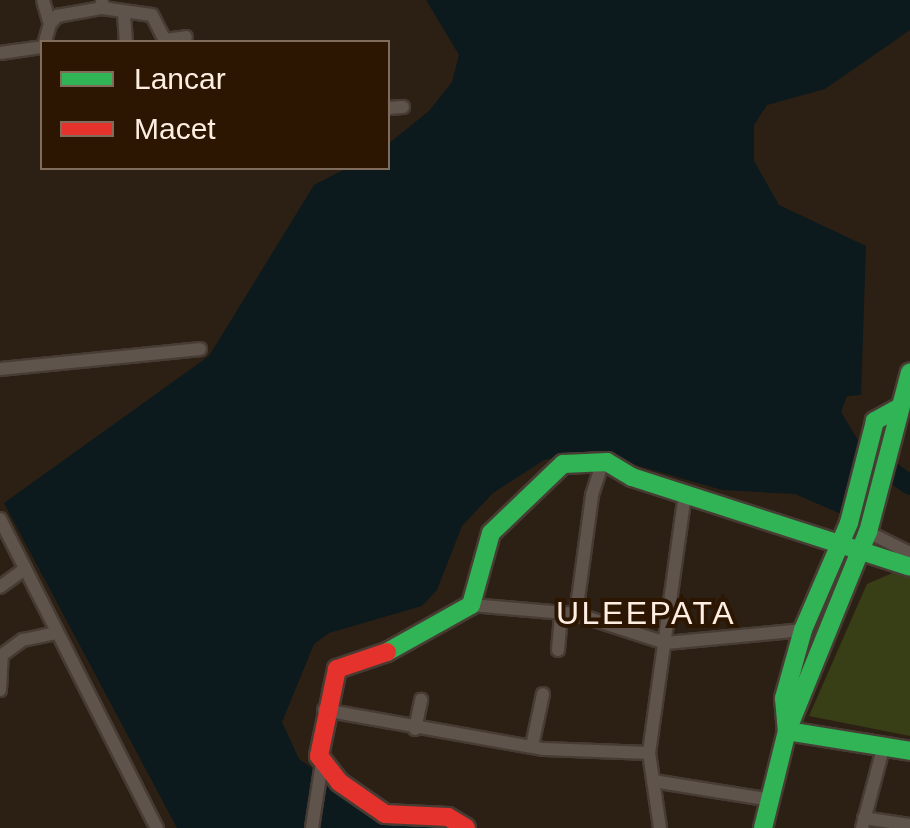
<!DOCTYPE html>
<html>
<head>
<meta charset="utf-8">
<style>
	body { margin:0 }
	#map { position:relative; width:910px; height:828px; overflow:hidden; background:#2c2014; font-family:Arial,sans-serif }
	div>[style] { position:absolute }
	.green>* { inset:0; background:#383f17 }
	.water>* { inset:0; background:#0c191d }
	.river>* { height:20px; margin:-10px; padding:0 10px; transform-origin:10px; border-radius:10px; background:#0c191d }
	.roads { filter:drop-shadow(2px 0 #473c34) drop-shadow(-2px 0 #473c34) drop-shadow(0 2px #473c34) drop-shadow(0 -2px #473c34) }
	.street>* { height:12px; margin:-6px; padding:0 6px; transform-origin:6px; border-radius:6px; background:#5e544c }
	.fast>* { height:18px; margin:-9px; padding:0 9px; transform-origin:9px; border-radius:9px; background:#30b455 }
	.jam>* { height:18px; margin:-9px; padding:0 9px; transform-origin:9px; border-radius:9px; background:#e5322d }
	span { translate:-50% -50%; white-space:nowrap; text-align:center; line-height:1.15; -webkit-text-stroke:8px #2c1602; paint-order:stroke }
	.quarter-label { font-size:32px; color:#feeee1; letter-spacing:2.5px }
	.legend { position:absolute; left:40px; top:40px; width:350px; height:130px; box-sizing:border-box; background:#2c1602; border:2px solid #806c5b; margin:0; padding:12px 18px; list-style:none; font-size:30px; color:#feeee1 }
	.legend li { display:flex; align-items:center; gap:20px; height:50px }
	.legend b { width:50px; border:2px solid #806c5b }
</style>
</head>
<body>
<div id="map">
	<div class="green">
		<div style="clip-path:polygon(902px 569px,910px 571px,910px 736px,809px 716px,867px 584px)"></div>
	</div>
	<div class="water">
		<div style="clip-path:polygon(426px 0,910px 0,910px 30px,825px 89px,767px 105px,754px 125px,754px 161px,779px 205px,866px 246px,861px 395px,847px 396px,841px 412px,865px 452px,848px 517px,795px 494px,722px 490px,587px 451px,544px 460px,493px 493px,462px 526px,437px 590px,422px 606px,329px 633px,314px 644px,282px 722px,299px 759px,371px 809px,456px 828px,177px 828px,4px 503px,209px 356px,314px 185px,347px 168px,388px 168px,388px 144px,429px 111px,452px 82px,459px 55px)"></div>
	</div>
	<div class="river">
		<div style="left:875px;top:460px;width:43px;rotate:35.5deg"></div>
	</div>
	<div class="roads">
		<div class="street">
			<div style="left:43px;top:0;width:25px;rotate:74deg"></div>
			<div style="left:50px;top:24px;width:19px;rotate:106deg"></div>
			<div style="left:102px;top:8px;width:50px;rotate:8deg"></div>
			<div style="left:152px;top:15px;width:28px;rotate:63deg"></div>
			<div style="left:165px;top:40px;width:21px;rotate:-8deg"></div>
			<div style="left:124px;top:14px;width:28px;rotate:86deg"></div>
			<div style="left:50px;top:24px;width:11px;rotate:-49deg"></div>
			<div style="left:57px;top:16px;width:46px;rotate:-10.1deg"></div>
			<div style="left:102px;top:8px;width:6px;rotate:-90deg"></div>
			<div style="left:0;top:53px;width:42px;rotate:-8.1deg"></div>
			<div style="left:388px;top:108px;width:15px;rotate:-4deg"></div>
			<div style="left:0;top:369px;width:201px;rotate:-5.7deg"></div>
			<div style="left:0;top:519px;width:347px;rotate:63.1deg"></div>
			<div style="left:868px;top:532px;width:47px;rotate:26.6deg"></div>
			<div style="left:0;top:587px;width:29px;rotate:-36deg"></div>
			<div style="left:471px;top:605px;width:105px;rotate:4.9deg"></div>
			<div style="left:576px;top:614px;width:95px;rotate:17.9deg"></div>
			<div style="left:666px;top:643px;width:138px;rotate:-5.4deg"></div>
			<div style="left:576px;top:614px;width:120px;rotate:-82.3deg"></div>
			<div style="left:592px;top:495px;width:36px;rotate:-72deg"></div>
			<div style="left:558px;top:650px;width:37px;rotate:-85deg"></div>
			<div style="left:0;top:690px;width:35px;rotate:-87deg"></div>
			<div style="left:2px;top:655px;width:26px;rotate:-36deg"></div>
			<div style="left:23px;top:640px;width:33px;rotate:-12deg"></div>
			<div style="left:324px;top:710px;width:223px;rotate:10.1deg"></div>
			<div style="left:544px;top:749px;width:105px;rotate:2.2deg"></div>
			<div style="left:415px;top:729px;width:30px;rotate:-78deg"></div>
			<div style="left:532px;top:746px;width:53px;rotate:-78.1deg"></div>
			<div style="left:653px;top:781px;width:120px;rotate:9.1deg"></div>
			<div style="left:864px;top:818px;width:47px;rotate:8.7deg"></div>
			<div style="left:312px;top:828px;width:60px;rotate:-81.3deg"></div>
			<div style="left:660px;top:828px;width:76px;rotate:-98.3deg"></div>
			<div style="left:649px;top:753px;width:263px;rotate:-82.1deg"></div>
			<div style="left:862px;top:828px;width:86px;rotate:-75.2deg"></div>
		</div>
		<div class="fast">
			<div style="left:900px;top:407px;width:29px;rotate:151deg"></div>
			<div style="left:875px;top:421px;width:105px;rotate:104.3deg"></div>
			<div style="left:849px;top:523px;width:116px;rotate:113.3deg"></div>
			<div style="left:803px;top:630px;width:71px;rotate:105.6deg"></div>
			<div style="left:784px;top:698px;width:33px;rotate:85deg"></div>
			<div style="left:787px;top:731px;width:125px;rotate:9.2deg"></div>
			<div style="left:387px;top:652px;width:96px;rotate:-29.2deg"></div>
			<div style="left:471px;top:605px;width:75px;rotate:-74.5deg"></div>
			<div style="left:491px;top:533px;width:100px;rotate:-43.8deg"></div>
			<div style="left:563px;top:464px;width:44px;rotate:-2.6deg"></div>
			<div style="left:607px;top:462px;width:29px;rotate:31deg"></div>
			<div style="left:632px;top:477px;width:292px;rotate:17.9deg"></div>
			<div style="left:763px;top:828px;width:100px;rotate:-76.1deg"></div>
			<div style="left:787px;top:731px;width:215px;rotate:-67.9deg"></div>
			<div style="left:868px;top:532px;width:165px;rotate:-75.3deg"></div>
		</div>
		<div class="jam">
			<div style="left:387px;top:652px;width:53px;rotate:161.2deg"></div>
			<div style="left:337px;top:669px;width:89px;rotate:101.7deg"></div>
			<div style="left:319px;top:756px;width:33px;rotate:52deg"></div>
			<div style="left:339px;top:782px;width:56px;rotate:34.8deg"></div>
			<div style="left:385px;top:814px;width:63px;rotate:2.7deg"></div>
			<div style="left:448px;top:817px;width:21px;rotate:31deg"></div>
		</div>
	</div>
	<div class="quarter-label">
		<span style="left:646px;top:613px">ULEEPATA</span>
	</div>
	<ul class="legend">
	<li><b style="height:12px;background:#30b455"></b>Lancar</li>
	<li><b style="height:12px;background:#e5322d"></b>Macet</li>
	</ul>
</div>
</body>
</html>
